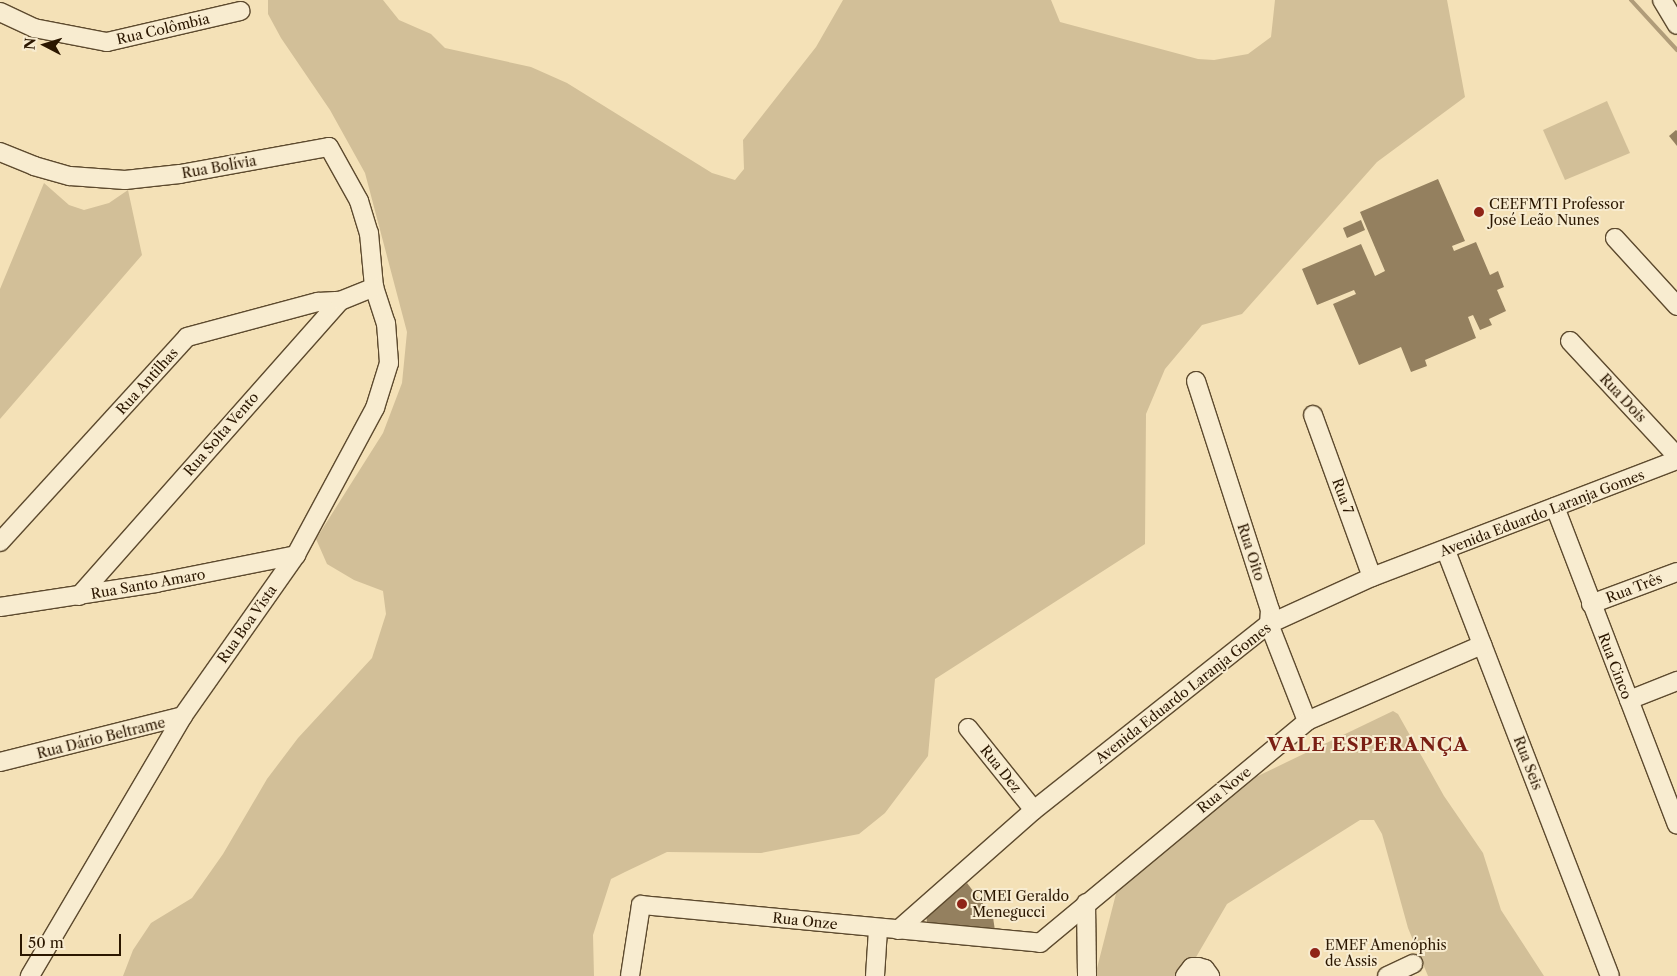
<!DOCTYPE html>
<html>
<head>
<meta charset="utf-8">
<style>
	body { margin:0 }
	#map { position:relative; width:1677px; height:976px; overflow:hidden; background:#f4e1b7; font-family:"Libre Caslon Text",serif }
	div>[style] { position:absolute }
	.green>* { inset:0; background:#d2bf98 }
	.stream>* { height:4px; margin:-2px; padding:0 2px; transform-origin:2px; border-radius:2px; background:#b09c79 }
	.building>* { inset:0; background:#94805f }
	.roads { filter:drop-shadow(1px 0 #5d4a2e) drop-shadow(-1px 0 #5d4a2e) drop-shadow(0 1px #5d4a2e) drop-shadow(0 -1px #5d4a2e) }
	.minor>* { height:18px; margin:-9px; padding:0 9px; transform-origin:9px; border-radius:9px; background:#f8ecd0 }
	.dots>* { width:14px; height:14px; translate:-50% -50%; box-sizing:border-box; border:2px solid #f8ecd0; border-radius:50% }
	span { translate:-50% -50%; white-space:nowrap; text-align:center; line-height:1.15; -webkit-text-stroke:4px #f8ecd0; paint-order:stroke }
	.street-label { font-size:14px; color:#2b1700 }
	.poi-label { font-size:14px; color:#2b1700 }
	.left { translate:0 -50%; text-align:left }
	.district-label { font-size:19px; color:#7a1f14; font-weight:700; letter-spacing:1px }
	.north { position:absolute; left:20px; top:20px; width:50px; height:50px; -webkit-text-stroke:4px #f8ecd0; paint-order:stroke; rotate:275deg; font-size:14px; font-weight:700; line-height:20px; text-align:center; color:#2b1700 }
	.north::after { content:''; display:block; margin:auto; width:18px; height:22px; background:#2b1700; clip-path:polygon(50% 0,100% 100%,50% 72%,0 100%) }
	.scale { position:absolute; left:20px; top:934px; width:101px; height:22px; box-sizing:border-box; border:2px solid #2b1700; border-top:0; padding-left:6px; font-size:15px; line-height:18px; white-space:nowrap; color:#2b1700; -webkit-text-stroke:4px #f8ecd0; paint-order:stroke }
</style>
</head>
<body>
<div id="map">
	<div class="green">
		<div style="clip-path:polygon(268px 0,383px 0,399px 20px,431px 34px,445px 48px,531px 67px,567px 83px,712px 173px,735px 180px,744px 169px,743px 140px,816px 47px,843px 0,1051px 0,1060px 22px,1198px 59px,1214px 60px,1248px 54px,1271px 37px,1275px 0,1447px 0,1465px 97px,1377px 162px,1242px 314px,1202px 325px,1165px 369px,1146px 414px,1145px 544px,935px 679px,928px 756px,885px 813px,859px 834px,761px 853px,667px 852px,625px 872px,611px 879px,593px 935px,594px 976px,123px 976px,133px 950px,151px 923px,192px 898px,223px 854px,267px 779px,298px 738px,372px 658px,386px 614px,383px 591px,354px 580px,327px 564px,316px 539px,383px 433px,402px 383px,407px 332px,365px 173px,330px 110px,281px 38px,268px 14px)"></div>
		<div style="clip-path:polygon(1607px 101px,1630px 153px,1565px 180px,1543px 130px)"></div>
		<div style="clip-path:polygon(44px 183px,69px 205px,84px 210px,109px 203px,128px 190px,142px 255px,0 419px,0 289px)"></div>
		<div style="clip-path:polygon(1393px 711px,1398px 714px,1444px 796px,1483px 853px,1501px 910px,1544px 976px,1428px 976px,1408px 928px,1382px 834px,1374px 820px,1360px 820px,1227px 904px,1185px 976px,1095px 976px,1120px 878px,1237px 786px)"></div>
	</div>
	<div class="stream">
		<div style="left:1631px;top:0;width:68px;rotate:47.4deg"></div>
	</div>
	<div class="building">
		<div style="clip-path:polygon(1676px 130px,1677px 131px,1677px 146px,1669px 136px)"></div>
		<div style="clip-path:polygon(1438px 179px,1465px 241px,1452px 246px,1454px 251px,1476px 242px,1490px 275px,1498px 271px,1504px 287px,1497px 290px,1506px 311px,1489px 319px,1492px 325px,1480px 330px,1473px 315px,1468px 317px,1476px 338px,1425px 360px,1427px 366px,1411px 372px,1401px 347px,1359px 365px,1333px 304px,1356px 294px,1354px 290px,1317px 305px,1302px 269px,1361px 244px,1375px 276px,1385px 271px,1360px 212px)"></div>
		<div style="clip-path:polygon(1361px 220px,1365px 230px,1347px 238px,1343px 228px)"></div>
		<div style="clip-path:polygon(967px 883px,993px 917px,995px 931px,928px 928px,926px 916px)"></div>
	</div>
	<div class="roads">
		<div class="minor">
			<div style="left:1662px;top:0;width:29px;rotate:59deg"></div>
			<div style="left:0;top:12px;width:38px;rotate:25deg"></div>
			<div style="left:34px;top:28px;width:74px;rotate:10.9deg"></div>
			<div style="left:107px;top:42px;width:137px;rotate:-13.1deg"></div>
			<div style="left:0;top:152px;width:37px;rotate:22deg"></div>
			<div style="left:34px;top:166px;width:37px;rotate:16deg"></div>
			<div style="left:70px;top:176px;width:55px;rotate:4.2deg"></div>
			<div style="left:125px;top:180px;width:55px;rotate:-6.2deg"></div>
			<div style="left:180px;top:174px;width:151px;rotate:-10.3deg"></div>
			<div style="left:329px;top:147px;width:62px;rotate:60.9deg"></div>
			<div style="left:359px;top:201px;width:34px;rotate:73deg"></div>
			<div style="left:369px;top:233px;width:54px;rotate:84.7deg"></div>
			<div style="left:374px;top:287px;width:38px;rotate:72deg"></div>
			<div style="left:386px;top:323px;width:40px;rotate:85.7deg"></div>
			<div style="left:389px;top:363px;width:47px;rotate:107.3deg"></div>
			<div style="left:375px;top:408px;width:167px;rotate:118.3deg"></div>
			<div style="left:296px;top:555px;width:197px;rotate:125.1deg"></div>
			<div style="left:183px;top:716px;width:302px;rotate:120.5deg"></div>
			<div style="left:1615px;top:238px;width:92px;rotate:47.6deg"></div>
			<div style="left:1570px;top:341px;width:157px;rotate:47.1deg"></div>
			<div style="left:1196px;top:381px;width:241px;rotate:72.1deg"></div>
			<div style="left:1270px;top:610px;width:14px;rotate:94deg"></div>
			<div style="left:1269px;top:624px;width:104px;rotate:68.6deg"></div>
			<div style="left:1313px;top:415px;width:172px;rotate:70deg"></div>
			<div style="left:1555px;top:507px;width:340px;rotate:69deg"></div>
			<div style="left:0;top:542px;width:277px;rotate:-47.6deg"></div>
			<div style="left:187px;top:337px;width:136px;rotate:-15deg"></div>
			<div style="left:318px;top:302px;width:22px;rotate:-3deg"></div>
			<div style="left:1446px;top:551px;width:455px;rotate:68.9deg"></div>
			<div style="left:79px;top:596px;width:394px;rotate:-48.5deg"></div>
			<div style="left:340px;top:301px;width:37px;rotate:-22deg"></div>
			<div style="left:1591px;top:604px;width:92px;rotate:-20.4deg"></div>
			<div style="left:0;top:607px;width:158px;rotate:-8.7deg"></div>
			<div style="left:156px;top:583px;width:143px;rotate:-11.3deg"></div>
			<div style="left:1629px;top:700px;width:52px;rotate:-21.6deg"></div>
			<div style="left:968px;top:728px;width:105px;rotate:51.2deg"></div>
			<div style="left:0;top:762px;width:189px;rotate:-14.1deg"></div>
			<div style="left:1086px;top:903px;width:73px;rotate:89.2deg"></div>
			<div style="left:898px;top:930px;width:181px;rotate:-41.4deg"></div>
			<div style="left:1034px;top:810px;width:300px;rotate:-38.4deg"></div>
			<div style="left:1269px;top:624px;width:113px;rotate:-24.5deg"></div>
			<div style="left:1372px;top:577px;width:327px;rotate:-21deg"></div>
			<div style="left:630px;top:976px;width:72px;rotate:-81.2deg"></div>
			<div style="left:641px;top:905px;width:401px;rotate:5.4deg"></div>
			<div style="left:1040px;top:943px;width:347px;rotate:-39.7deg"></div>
			<div style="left:1307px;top:721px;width:191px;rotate:-23.5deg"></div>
			<div style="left:875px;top:976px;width:47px;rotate:-86.3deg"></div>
			<div style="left:1185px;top:976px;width:11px;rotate:-52deg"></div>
			<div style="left:1192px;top:967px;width:6px"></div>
			<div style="left:1198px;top:967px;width:7px;rotate:16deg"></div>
			<div style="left:1205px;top:969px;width:9px;rotate:54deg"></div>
			<div style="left:1387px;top:976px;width:29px;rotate:-25deg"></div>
		</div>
	</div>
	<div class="dots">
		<div style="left:1479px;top:212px;background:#8f2418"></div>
		<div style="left:962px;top:904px;background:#8f2418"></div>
		<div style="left:1315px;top:953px;background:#8f2418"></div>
	</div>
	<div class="street-label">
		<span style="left:163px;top:29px;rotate:-13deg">Rua Colômbia</span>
		<span style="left:219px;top:167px;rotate:-10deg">Rua Bolívia</span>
		<span style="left:147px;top:381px;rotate:-48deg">Rua Antilhas</span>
		<span style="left:1623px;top:398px;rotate:47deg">Rua Dois</span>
		<span style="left:221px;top:434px;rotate:-49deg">Rua Solta Vento</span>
		<span style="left:1343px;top:496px;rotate:70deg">Rua 7</span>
		<span style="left:1542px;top:513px;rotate:-21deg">Avenida Eduardo Laranja Gomes</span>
		<span style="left:1251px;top:552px;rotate:72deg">Rua Oito</span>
		<span style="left:148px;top:584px;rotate:-10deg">Rua Santo Amaro</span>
		<span style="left:1634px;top:588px;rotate:-21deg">Rua Três</span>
		<span style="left:247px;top:624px;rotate:-55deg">Rua Boa Vista</span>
		<span style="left:1615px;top:666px;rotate:69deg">Rua Cinco</span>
		<span style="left:1183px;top:693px;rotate:-38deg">Avenida Eduardo Laranja Gomes</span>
		<span style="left:101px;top:738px;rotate:-14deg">Rua Dário Beltrame</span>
		<span style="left:1528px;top:763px;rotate:69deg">Rua Seis</span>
		<span style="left:1001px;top:769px;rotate:51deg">Rua Dez</span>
		<span style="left:1224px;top:790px;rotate:-39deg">Rua Nove</span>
		<span style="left:805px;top:921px;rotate:6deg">Rua Onze</span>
	</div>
	<div class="poi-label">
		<span class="left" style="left:1489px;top:212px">CEEFMTI Professor<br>José Leão Nunes</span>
		<span class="left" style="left:972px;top:904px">CMEI Geraldo<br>Menegucci</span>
		<span class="left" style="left:1325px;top:953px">EMEF Amenóphis<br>de Assis</span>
	</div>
	<div class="district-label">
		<span style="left:1368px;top:745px">VALE ESPERANÇA</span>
	</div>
	<div class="north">N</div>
	<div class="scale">50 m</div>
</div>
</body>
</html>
